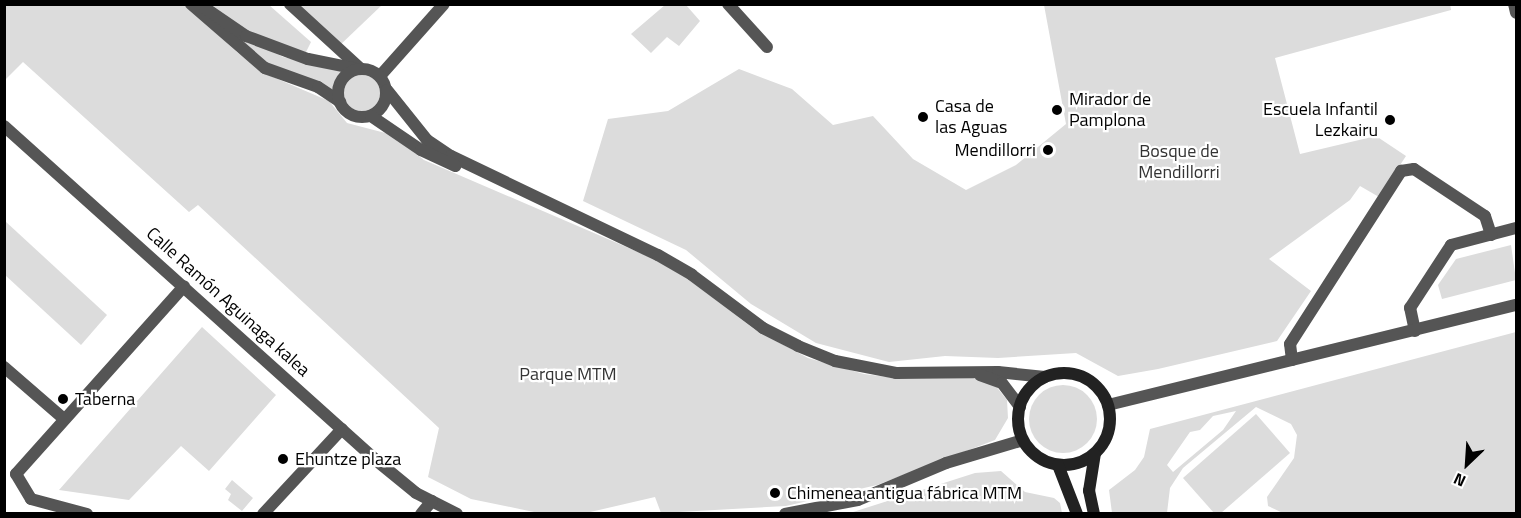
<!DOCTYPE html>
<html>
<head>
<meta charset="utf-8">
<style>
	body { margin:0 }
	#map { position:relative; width:1521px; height:518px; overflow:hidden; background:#fff; font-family:"Titillium Web",sans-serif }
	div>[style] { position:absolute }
	.green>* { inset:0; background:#dcdcdc }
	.round { border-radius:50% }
	.minor>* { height:12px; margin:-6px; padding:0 6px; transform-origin:6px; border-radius:6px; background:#555 }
	.tertiary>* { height:12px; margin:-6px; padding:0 6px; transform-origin:6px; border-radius:6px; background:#555 }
	.tertiary>.ring { margin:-6px; padding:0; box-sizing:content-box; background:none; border:12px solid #555; border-radius:50% }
	.secondary>* { height:12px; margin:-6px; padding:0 6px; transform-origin:6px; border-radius:6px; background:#222 }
	.secondary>.ring { margin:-6px; padding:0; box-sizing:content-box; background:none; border:12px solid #222; border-radius:50% }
	.dots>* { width:16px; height:16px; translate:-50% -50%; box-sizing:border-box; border:3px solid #fff; border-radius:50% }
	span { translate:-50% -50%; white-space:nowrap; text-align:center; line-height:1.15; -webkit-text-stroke:4.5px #fff; paint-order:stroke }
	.poi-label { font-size:18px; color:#000 }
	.left { translate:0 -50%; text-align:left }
	.right { translate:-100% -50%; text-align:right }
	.park-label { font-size:18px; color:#333 }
	.street-label { font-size:18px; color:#000 }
	.frame { position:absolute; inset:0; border:6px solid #000; pointer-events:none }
	.north { position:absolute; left:1437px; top:434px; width:60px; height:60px; -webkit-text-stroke:4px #fff; paint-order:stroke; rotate:205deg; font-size:16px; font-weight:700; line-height:24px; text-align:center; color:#000 }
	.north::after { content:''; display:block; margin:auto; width:21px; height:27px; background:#000; clip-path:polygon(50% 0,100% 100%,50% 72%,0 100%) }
</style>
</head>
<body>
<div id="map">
	<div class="green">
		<div style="clip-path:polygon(1450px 4px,1451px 10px,1275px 58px,1300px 154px,1376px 136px,1406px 156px,1379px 197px,1360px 186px,1350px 200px,1269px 259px,1311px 291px,1277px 341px,1158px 369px,1118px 376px,1076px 353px,998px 358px,945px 356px,889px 362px,816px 343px,751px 304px,686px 250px,583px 201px,608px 119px,668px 111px,739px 69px,792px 89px,833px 125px,873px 116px,913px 159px,966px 190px,1016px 165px,1066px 124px,1044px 5px)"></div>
		<div style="clip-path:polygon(5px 5px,185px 5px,238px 53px,266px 74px,329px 101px,347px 123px,393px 135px,424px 160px,652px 258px,687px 278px,754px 329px,808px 358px,864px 374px,903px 379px,973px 378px,995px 385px,1007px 400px,1008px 418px,995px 440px,877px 485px,786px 506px,661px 513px,655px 497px,586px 513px,539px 513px,471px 499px,428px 477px,439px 428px,198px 205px,189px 212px,23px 62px,5px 80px)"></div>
		<div style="clip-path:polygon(205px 5px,269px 5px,311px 42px,305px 54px,257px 37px)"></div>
		<div style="clip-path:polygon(290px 5px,382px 5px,338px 47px)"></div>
		<div style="clip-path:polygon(665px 5px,686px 5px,700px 21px,679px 46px,667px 37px,651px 53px,631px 34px)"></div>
		<div style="clip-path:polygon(222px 26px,283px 57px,344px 70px,332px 92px,269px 67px)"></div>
		<div class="round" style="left:344px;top:75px;width:36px;height:36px"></div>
		<div style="clip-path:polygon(5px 221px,107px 315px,81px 345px,5px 275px)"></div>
		<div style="clip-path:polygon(1511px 245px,1516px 280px,1442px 299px,1438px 285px,1456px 259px)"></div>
		<div style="clip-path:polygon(202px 327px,276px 395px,209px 471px,181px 446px,129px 500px,59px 490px)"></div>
		<div style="clip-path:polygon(evenodd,1516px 332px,1516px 513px,1283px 513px,1268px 506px,1267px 497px,1294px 458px,1297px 435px,1291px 424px,1256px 407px,1183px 468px,1170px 488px,1167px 513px,1112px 513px,1109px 490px,1135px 470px,1144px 457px,1150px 429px,1516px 332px,1236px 411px,1223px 430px,1173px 472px,1167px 465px,1190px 432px,1200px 430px,1213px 416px,1236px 411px)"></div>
		<div class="round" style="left:1029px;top:385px;width:68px;height:68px"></div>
		<div style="clip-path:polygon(1256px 414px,1290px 453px,1221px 513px,1214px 513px,1183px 478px)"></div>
		<div style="clip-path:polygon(1001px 471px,1025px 492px,1054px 498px,1060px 503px,1062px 513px,850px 513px,975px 473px)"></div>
		<div style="clip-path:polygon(232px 480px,253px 498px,242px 511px,228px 500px,231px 494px,225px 489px)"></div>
	</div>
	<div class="minor">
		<div style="left:290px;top:4px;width:96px;rotate:42.5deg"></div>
		<div style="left:728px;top:4px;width:58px;rotate:47.8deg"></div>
		<div style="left:380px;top:76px;width:96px;rotate:-48.4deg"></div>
		<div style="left:4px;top:126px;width:501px;rotate:41.93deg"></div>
		<div style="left:377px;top:461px;width:50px;rotate:39.4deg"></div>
		<div style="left:416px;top:493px;width:46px;rotate:27.1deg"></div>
		<div style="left:1415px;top:331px;width:24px;rotate:-102deg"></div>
		<div style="left:1410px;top:308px;width:75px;rotate:-56.9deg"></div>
		<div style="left:1451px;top:245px;width:67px;rotate:-14.7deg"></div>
		<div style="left:1292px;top:360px;width:16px;rotate:-97deg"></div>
		<div style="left:1290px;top:344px;width:206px;rotate:-57.3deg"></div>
		<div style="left:1401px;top:171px;width:13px;rotate:-9deg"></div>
		<div style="left:1414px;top:169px;width:85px;rotate:33.5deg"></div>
		<div style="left:1485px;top:216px;width:20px;rotate:72deg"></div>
		<div style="left:4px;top:367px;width:79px;rotate:40.9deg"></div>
		<div style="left:16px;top:474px;width:252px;rotate:-48.2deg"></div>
		<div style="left:16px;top:474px;width:29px;rotate:59deg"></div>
		<div style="left:31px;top:499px;width:58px;rotate:15deg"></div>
		<div style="left:263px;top:514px;width:116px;rotate:-47.1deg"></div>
		<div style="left:421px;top:514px;width:17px;rotate:-50deg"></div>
		<div style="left:785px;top:514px;width:74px;rotate:-10.9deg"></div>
		<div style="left:858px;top:500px;width:95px;rotate:-22.8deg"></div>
		<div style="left:946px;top:463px;width:80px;rotate:-16.6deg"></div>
	</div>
	<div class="tertiary">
		<div style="left:191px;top:4px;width:98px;rotate:40.9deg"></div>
		<div style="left:265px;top:68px;width:56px;rotate:19.7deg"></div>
		<div style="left:318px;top:87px;width:27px;rotate:34deg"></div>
		<div style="left:1514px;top:4px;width:9px;rotate:77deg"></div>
		<div style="left:205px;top:8px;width:50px;rotate:34.3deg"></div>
		<div style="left:246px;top:36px;width:66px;rotate:20.4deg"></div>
		<div style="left:308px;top:59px;width:50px;rotate:11.5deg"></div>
		<div class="ring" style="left:338px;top:69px;width:36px;height:36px"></div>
		<div style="left:387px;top:90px;width:64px;rotate:51.3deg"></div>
		<div style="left:427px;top:140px;width:29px;rotate:34deg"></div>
		<div style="left:451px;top:156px;width:229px;rotate:25.6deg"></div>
		<div style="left:658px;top:255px;width:39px;rotate:30deg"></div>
		<div style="left:692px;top:275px;width:89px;rotate:36.7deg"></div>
		<div style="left:763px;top:328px;width:39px;rotate:27deg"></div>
		<div style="left:798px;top:346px;width:40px;rotate:22deg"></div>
		<div style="left:835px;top:361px;width:62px;rotate:11.1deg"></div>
		<div style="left:896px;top:373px;width:102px;rotate:-0.6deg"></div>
		<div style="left:998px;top:372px;width:47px;rotate:6.1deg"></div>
		<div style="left:371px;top:116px;width:60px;rotate:34.2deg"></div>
		<div style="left:421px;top:150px;width:38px;rotate:25deg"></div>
		<div style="left:980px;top:375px;width:23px;rotate:20deg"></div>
		<div style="left:1002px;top:383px;width:30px;rotate:53deg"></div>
		<div style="left:1108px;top:405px;width:420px;rotate:-13.8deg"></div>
	</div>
	<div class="secondary">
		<div class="ring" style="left:1018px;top:373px;width:80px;height:80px"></div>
		<div style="left:1058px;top:465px;width:53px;rotate:68.8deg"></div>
		<div style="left:1094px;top:514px;width:24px;rotate:-102deg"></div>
		<div style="left:1089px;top:491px;width:37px;rotate:-81deg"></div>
	</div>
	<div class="dots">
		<div style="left:1057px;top:110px;background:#000"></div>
		<div style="left:923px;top:117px;background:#000"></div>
		<div style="left:1390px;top:120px;background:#000"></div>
		<div style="left:1048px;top:150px;background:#000"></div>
		<div style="left:63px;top:399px;background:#000"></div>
		<div style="left:283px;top:459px;background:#000"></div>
		<div style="left:775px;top:493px;background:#000"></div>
	</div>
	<div class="poi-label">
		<span class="left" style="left:1069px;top:110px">Mirador de<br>Pamplona</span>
		<span class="left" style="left:935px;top:117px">Casa de<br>las Aguas</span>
		<span class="right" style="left:1378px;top:120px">Escuela Infantil<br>Lezkairu</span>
		<span class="right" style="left:1036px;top:150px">Mendillorri</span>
		<span class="left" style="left:75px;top:399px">Taberna</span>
		<span class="left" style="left:295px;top:459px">Ehuntze plaza</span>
		<span class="left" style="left:787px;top:493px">Chimenea antigua fábrica MTM</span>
	</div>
	<div class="park-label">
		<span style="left:1179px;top:162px">Bosque de<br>Mendillorri</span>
		<span style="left:568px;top:374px">Parque MTM</span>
	</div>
	<div class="street-label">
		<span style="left:228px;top:302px;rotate:42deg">Calle Ramón Aguinaga kalea</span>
	</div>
	<div class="frame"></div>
	<div class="north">N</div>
</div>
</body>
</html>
